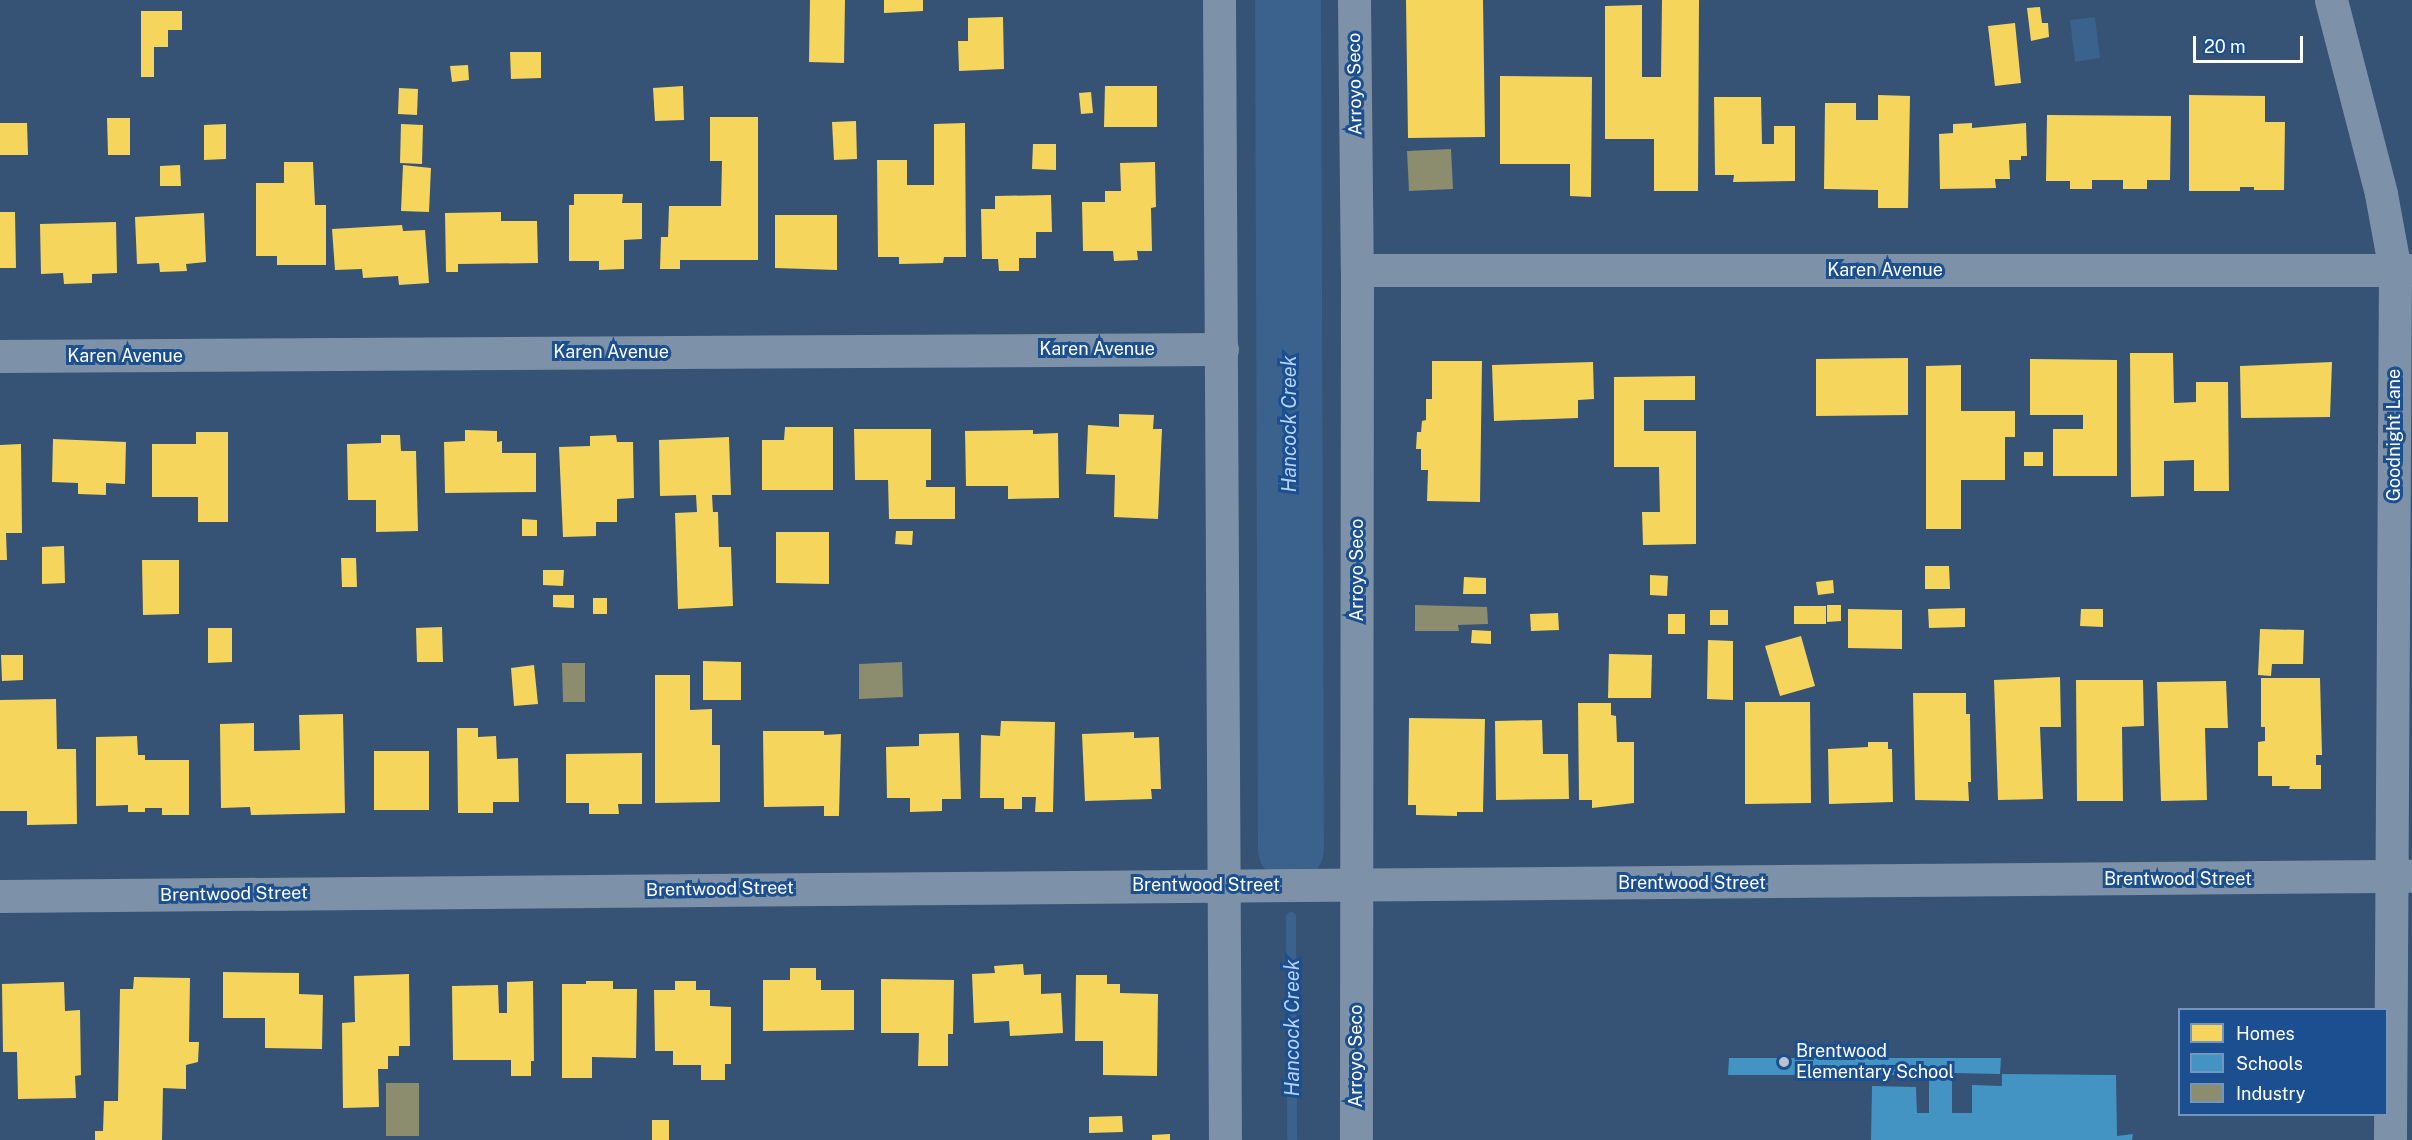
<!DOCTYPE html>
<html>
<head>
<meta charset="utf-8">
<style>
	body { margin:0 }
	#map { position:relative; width:2412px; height:1140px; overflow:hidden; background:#365274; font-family:"Public Sans",sans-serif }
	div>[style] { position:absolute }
	.water>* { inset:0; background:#3b618d }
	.homes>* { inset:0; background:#f6d55c }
	.schools>* { inset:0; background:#4393c3 }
	.industry>* { inset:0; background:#8c8c6e }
	.stream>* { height:10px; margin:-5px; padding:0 5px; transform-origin:5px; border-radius:5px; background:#3b618d }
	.river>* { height:66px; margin:-33px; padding:0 33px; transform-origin:33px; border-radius:33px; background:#3b618d }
	.minor>* { height:33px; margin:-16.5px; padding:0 16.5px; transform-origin:16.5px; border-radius:16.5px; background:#7d92a8 }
	.dots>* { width:16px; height:16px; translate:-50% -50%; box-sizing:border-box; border:3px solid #1b4f8f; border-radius:50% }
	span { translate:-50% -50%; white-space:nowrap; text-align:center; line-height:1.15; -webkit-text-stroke:6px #1b4f8f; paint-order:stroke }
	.street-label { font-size:18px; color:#fff }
	.poi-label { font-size:18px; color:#fff }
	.left { translate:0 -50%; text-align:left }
	.water-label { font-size:20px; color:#b5d3f5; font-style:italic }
	.legend { position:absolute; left:2178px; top:1008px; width:210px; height:108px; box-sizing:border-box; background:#1b4f8f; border:2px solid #7695bc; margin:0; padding:8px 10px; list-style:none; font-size:18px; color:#fff }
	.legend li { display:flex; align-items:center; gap:12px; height:30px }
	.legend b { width:30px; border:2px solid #7695bc }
	.scale { position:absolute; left:2193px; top:36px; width:110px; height:27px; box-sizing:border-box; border:3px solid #fff; border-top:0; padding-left:8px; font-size:18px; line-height:21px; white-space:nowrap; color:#fff; -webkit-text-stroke:4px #1b4f8f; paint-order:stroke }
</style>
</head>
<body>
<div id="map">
	<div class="water">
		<div style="clip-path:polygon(2095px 17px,2100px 58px,2075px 62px,2070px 20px)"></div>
	</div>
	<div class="homes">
		<div style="clip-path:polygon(810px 0,845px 0,844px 63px,809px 62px)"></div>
		<div style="clip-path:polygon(884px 0,923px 0,923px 11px,884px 13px)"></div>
		<div style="clip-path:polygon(1406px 0,1483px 0,1485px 137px,1408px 138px)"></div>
		<div style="clip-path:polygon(1662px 0,1699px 0,1698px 191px,1654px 191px,1654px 139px,1605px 139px,1605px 6px,1642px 5px,1642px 77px,1661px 77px)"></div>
		<div style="clip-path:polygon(2040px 7px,2042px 23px,2048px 23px,2049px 37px,2031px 41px,2027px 8px)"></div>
		<div style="clip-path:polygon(141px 11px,182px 11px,182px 30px,168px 30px,168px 47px,154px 47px,154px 77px,141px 77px)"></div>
		<div style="clip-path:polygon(1003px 17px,1004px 69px,959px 71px,958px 41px,968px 41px,968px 18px)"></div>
		<div style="clip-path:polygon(2015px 23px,2021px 83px,1995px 86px,1988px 26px)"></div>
		<div style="clip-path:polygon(510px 52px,541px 52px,541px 78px,511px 79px)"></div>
		<div style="clip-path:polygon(468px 65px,469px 80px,452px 82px,450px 66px)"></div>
		<div style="clip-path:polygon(1500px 76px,1592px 77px,1591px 197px,1570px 196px,1570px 164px,1500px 164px)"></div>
		<div style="clip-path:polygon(683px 86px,684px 120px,655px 121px,653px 88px)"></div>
		<div style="clip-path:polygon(1105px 86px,1157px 86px,1157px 127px,1104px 127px)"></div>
		<div style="clip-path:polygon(399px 88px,418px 89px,417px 115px,398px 114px)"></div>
		<div style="clip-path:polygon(1091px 92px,1093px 113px,1081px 114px,1079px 93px)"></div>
		<div style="clip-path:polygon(1878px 95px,1910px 96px,1908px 208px,1878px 208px,1878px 190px,1824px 189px,1825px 103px,1856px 103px,1856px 120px,1878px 120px)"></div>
		<div style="clip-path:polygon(2189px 95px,2265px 96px,2265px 122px,2285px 122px,2284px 190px,2254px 190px,2254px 187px,2240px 187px,2240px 191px,2189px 191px)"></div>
		<div style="clip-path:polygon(1714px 97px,1761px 97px,1762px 144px,1774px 144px,1774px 126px,1795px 126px,1795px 181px,1733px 182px,1734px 175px,1715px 175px)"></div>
		<div style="clip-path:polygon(2047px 115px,2171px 116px,2170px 180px,2147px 180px,2147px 189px,2123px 189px,2123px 180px,2092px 180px,2092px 189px,2070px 189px,2070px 181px,2046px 181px)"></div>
		<div style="clip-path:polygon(710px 117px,758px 117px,758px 260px,680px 260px,680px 269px,660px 269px,661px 237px,668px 237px,669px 206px,721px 206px,722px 161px,710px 161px)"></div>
		<div style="clip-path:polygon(107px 118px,130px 118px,130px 155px,108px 155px)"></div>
		<div style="clip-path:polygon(856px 121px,857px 159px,834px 160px,832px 122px)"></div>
		<div style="clip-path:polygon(0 123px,27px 123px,28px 155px,0 155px)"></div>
		<div style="clip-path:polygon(965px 123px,966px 257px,944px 257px,943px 263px,899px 264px,899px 257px,878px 257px,877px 160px,907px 160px,907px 185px,934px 185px,934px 124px)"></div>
		<div style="clip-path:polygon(1972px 123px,1972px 128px,2026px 123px,2027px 156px,2021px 156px,2021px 160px,2009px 160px,2010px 179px,1995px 179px,1996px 188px,1940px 189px,1939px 134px,1953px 133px,1953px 124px)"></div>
		<div style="clip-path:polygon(226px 124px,226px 159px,204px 160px,204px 125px)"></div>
		<div style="clip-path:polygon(401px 124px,423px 125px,422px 164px,400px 163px)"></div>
		<div style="clip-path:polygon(1033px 144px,1056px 144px,1056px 170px,1032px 169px)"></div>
		<div style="clip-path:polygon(284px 162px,313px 162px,315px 205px,326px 205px,326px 265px,277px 265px,277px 256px,256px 256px,256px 183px,284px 183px)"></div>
		<div style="clip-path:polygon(1155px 162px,1156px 207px,1151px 208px,1152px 251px,1137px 251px,1138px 260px,1114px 261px,1113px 251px,1083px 251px,1082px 202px,1105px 202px,1105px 191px,1121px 191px,1120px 163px)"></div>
		<div style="clip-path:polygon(180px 165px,181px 186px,160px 186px,160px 166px)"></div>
		<div style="clip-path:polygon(403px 165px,431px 168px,429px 212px,401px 211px)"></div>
		<div style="clip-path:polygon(574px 194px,623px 194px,622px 203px,642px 203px,642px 239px,624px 240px,624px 269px,599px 270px,599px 261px,569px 261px,569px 205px,574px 205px)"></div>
		<div style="clip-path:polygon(1051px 195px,1052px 232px,1036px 232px,1036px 258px,1019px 258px,1019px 271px,999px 271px,998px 259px,982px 259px,981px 209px,995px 209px,995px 196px)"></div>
		<div style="clip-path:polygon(0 212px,15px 212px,16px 268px,0 268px)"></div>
		<div style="clip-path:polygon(501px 212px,501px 221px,537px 221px,538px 263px,458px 264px,458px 272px,446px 272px,445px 213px)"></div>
		<div style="clip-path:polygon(204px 213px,206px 262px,186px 264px,187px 271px,160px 272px,159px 263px,137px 264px,135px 217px)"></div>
		<div style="clip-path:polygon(775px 215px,837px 215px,837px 270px,775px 268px)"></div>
		<div style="clip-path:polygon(116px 222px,117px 273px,92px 274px,92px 283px,64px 284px,63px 273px,41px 274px,40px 224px)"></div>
		<div style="clip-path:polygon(402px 225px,403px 231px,425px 230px,429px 283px,399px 285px,398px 276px,363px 278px,362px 269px,335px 270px,332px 229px)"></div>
		<div style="clip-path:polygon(2130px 353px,2173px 353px,2174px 403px,2196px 402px,2196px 382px,2228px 382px,2229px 491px,2194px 491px,2194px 460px,2164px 461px,2164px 496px,2131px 497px)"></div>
		<div style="clip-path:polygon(1908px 358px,1908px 415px,1816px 416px,1816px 359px)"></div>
		<div style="clip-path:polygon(2030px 359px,2117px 360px,2117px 476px,2053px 476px,2053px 429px,2083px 429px,2083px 415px,2030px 415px)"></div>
		<div style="clip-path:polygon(1432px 361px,1482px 361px,1480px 502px,1427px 501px,1428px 470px,1421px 470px,1421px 449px,1416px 449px,1417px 432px,1421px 432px,1422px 421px,1426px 420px,1426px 399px,1432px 399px)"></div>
		<div style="clip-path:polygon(1593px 362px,1594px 399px,1578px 400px,1578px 418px,1494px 421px,1492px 365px)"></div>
		<div style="clip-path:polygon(2332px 362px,2330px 417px,2241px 418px,2240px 366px)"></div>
		<div style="clip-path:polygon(1961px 365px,1961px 411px,2015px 411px,2015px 437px,2005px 437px,2005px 480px,1961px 480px,1961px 529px,1926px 529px,1926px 366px)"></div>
		<div style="clip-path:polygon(1695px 376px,1695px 400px,1644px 400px,1644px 431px,1696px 431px,1696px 544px,1643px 545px,1642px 512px,1660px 512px,1659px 467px,1614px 467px,1614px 377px)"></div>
		<div style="clip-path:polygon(1119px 414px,1154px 415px,1153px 429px,1162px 429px,1158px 519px,1114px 517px,1115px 475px,1086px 474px,1088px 425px,1119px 427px)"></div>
		<div style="clip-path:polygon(785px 427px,833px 427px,833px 490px,762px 490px,762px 440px,784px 440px)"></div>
		<div style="clip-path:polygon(854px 429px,931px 429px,931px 480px,926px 480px,926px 487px,955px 487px,955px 519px,889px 519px,888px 480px,855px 480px)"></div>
		<div style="clip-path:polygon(465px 430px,497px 431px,497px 442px,502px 441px,502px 453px,536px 453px,536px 492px,445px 493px,444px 442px,465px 441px)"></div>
		<div style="clip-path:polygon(1033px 430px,1033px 434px,1058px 433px,1059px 498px,1008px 499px,1008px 486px,966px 486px,965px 431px)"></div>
		<div style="clip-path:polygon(196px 432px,228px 432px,228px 522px,198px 522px,198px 497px,152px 497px,152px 444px,196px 444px)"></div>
		<div style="clip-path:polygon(381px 435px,400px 435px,401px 451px,416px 451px,418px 531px,376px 532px,376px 500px,348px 500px,347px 444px,381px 443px)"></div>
		<div style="clip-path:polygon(616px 435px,617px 442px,633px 442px,634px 498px,617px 499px,617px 522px,596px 522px,596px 536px,563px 537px,559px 447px,590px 446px,590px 436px)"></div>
		<div style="clip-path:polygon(729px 437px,731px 495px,712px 495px,713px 512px,718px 512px,719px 547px,731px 547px,733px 606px,678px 609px,675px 513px,697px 512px,696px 495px,660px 496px,659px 440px)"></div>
		<div style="clip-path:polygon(53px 439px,126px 442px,125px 484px,106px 483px,106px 495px,78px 494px,78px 483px,52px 482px)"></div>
		<div style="clip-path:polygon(21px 444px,22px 533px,6px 533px,7px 560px,0 560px,0 445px)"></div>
		<div style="clip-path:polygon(2024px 452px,2043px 452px,2043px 466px,2024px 466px)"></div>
		<div style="clip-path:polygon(522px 519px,537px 520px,537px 536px,522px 536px)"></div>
		<div style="clip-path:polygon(896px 531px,913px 531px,912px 545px,895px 544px)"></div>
		<div style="clip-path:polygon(776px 532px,829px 532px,829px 584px,776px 583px)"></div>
		<div style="clip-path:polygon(64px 546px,65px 583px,42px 584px,42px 547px)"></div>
		<div style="clip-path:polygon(341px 558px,356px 558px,357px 587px,342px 587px)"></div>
		<div style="clip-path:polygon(142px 560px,179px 560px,179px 614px,143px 615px)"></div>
		<div style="clip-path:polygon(1925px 566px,1949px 566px,1950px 589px,1925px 589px)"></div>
		<div style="clip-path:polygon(543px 570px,564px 570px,563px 586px,543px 585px)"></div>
		<div style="clip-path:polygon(1650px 575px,1668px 576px,1667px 596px,1650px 595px)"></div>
		<div style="clip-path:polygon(1464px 577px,1486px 578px,1486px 594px,1463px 594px)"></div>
		<div style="clip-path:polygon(1833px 580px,1834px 593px,1818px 595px,1816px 582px)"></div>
		<div style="clip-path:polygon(553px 595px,574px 595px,574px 608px,553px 607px)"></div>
		<div style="clip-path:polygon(593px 598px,607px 598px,607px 614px,593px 614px)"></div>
		<div style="clip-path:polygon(1827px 605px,1841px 605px,1841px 621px,1827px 622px)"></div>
		<div style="clip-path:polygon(1794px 606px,1826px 606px,1826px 624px,1794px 624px)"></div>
		<div style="clip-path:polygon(1965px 608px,1965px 627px,1929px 628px,1928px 609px)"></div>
		<div style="clip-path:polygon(1848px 609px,1902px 610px,1902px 649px,1848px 648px)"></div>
		<div style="clip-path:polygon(2081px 609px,2103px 609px,2103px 627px,2080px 626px)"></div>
		<div style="clip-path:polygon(1710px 610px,1728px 610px,1728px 625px,1710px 625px)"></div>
		<div style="clip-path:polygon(1558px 613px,1559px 630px,1531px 631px,1530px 614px)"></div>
		<div style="clip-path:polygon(1668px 614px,1685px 614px,1685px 634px,1668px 634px)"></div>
		<div style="clip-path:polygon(442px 627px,443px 662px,417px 662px,416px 628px)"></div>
		<div style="clip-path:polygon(208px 628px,232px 628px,232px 662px,208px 663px)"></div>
		<div style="clip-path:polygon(2260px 629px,2304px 630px,2303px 664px,2272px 664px,2271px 676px,2258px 675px)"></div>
		<div style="clip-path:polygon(1472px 630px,1491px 631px,1491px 644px,1471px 643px)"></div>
		<div style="clip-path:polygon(1801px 636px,1815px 686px,1780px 696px,1765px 646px)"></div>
		<div style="clip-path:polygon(1708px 640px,1733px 641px,1733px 700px,1707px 699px)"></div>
		<div style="clip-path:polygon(1609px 654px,1652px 655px,1651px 698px,1608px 698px)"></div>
		<div style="clip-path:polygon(1px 655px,23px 655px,23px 680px,2px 681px)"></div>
		<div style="clip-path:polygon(703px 661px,741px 662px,741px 700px,703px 700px)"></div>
		<div style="clip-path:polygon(534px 665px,538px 704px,514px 706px,511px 668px)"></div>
		<div style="clip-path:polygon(655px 675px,690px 675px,690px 710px,712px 709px,712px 745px,720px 745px,720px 802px,655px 803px)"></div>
		<div style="clip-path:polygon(2060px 677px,2061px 727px,2040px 727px,2043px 799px,1998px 800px,1994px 680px)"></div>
		<div style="clip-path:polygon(2261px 678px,2320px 678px,2322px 755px,2316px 755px,2316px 765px,2321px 765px,2321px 789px,2289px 789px,2290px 786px,2272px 786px,2272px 776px,2258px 776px,2258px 742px,2265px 741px,2265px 727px,2261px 727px)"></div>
		<div style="clip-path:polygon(2076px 680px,2143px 680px,2144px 726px,2122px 727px,2123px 801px,2077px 801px)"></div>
		<div style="clip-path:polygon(2226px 681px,2228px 728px,2205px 728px,2207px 800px,2161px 801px,2157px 682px)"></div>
		<div style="clip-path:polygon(1913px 693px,1966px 693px,1966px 714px,1970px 714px,1971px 782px,1968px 782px,1969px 801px,1915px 800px)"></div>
		<div style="clip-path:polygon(56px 699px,57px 749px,76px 749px,77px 824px,27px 825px,27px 811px,0 811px,0 700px)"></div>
		<div style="clip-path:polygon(1745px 702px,1810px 702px,1811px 803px,1745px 804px)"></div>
		<div style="clip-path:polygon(1578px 703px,1611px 703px,1611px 715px,1616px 716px,1617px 742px,1634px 742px,1634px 803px,1592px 808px,1592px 800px,1579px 800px)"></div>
		<div style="clip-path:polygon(343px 714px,345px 813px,251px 815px,250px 807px,221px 808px,220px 724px,254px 723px,254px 751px,300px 750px,299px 715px)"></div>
		<div style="clip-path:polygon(1409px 718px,1485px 719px,1483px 812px,1457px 812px,1457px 816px,1416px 815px,1416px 805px,1408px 805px)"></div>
		<div style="clip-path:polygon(1542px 720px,1543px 754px,1568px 754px,1569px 799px,1496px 800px,1495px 721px)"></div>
		<div style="clip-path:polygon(1001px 721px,1055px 722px,1053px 812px,1035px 812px,1036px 797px,1022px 797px,1022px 809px,1004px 809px,1004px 798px,980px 798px,981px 735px,1000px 736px)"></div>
		<div style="clip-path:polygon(457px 728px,478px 728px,478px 737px,496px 736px,497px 759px,518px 758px,519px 802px,493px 802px,493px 813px,458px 813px)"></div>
		<div style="clip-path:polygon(763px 731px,824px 731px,824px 735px,841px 734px,839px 816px,824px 816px,824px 806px,764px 807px)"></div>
		<div style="clip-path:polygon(1134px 732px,1134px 738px,1159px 737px,1161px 789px,1151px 789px,1152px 799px,1085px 801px,1082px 734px)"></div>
		<div style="clip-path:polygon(959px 733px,961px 799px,942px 799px,942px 811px,910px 812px,910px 798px,887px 798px,886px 747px,919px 746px,919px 734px)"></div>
		<div style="clip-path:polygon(137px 736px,138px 755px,145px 755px,145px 760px,189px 760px,189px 815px,162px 815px,162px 808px,145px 808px,145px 812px,128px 812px,128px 805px,96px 806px,96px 737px)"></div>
		<div style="clip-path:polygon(1868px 742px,1888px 742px,1888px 749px,1892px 749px,1893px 802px,1829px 804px,1828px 749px,1868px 747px)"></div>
		<div style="clip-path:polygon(374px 751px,429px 751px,429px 810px,374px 810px)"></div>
		<div style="clip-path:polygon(642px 753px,642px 804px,618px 804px,619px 814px,589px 814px,589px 803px,566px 803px,566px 754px)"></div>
		<div style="clip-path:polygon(1023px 964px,1024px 975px,1041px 974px,1041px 994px,1061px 993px,1063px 1033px,1010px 1036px,1009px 1021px,974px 1023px,972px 974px,995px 973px,994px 966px)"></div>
		<div style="clip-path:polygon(790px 968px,816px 968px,816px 980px,821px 980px,821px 990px,854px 990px,854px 1030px,763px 1031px,763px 980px,790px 980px)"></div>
		<div style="clip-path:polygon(223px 972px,299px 973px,299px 994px,323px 995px,322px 1049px,265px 1048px,265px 1018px,223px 1018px)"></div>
		<div style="clip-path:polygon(409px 974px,410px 1046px,399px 1046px,399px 1056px,388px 1056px,388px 1069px,378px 1069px,379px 1107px,343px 1108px,342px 1023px,355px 1022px,354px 976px)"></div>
		<div style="clip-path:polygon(1076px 975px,1107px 975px,1107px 984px,1120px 984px,1120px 993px,1158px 994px,1157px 1076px,1103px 1075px,1103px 1041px,1075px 1041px)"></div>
		<div style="clip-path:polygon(134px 977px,190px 978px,189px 1042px,199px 1042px,198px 1062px,186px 1065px,186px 1089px,163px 1088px,162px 1140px,95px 1140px,95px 1131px,103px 1131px,104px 1101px,118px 1101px,120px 989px,133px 989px)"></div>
		<div style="clip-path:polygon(881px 979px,954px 980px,953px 1034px,948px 1034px,948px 1066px,918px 1066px,919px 1033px,881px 1033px)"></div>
		<div style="clip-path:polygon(533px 981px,534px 1061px,531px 1061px,531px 1076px,511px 1076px,511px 1060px,453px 1060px,452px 986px,498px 985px,499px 1013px,507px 1013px,507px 982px)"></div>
		<div style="clip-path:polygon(586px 981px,613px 981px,613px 989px,637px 989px,636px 1058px,592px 1057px,592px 1078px,562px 1078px,562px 984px,586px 984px)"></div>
		<div style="clip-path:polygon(675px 981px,696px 981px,696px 990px,710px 990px,710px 1006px,731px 1007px,731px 1064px,725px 1064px,725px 1080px,701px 1080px,701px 1065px,673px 1065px,673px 1051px,655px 1051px,654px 990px,675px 990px)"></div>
		<div style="clip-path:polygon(64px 982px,65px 1011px,80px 1010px,81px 1075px,75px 1076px,76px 1098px,18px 1099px,17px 1052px,3px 1052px,2px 984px)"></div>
		<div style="clip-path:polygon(1122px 1116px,1123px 1132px,1089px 1133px,1089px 1117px)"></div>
		<div style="clip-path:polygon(652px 1120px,669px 1120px,669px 1140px,652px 1140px)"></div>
		<div style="clip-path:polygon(1170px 1134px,1170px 1140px,1152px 1140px,1152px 1135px)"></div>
	</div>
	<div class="schools">
		<div style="clip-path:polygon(1729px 1058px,2001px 1058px,2000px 1074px,1952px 1073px,1952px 1113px,1972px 1113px,1972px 1085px,2002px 1086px,2002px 1074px,2116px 1075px,2117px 1136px,2133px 1134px,2132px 1140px,1871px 1140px,1872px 1086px,1916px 1087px,1917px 1113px,1929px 1113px,1929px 1075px,1728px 1075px)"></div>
	</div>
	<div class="industry">
		<div style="clip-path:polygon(1451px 149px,1453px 189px,1409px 191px,1407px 151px)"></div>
		<div style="clip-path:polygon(1415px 605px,1487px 607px,1488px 624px,1458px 625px,1459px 631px,1415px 631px)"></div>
		<div style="clip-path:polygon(902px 662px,903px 697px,859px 699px,859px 664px)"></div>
		<div style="clip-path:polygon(562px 663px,585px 663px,585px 702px,563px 702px)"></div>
		<div style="clip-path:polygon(386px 1083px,419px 1083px,419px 1136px,386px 1136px)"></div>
	</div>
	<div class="stream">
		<div style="left:1291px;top:917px;width:223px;rotate:89.7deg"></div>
	</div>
	<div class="river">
		<div style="left:1288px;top:0;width:849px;rotate:89.8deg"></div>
	</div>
	<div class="minor">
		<div style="left:1219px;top:0;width:1140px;rotate:89.7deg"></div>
		<div style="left:1354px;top:0;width:270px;rotate:89.4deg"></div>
		<div style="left:1357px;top:270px;width:870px;rotate:90.07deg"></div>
		<div style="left:2331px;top:0;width:200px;rotate:75.5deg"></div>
		<div style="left:2381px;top:194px;width:77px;rotate:79.6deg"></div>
		<div style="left:2395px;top:270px;width:870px;rotate:90.33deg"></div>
		<div style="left:1357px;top:270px;width:1055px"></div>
		<div style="left:0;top:356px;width:1222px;rotate:-0.33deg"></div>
		<div style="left:0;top:896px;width:2412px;rotate:-0.48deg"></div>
	</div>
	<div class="dots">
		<div style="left:1784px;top:1062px;background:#b9c2ce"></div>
	</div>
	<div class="street-label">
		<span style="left:1355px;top:84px;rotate:-91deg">Arroyo Seco</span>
		<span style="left:1885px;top:270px">Karen Avenue</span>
		<span style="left:1097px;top:349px">Karen Avenue</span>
		<span style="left:611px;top:352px">Karen Avenue</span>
		<span style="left:125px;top:356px">Karen Avenue</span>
		<span style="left:2394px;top:435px;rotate:-90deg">Goodnight Lane</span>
		<span style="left:1357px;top:570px;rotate:-90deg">Arroyo Seco</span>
		<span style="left:2178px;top:879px">Brentwood Street</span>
		<span style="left:1692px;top:883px">Brentwood Street</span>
		<span style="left:1206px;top:885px">Brentwood Street</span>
		<span style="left:720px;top:889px;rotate:-1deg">Brentwood Street</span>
		<span style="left:234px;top:894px;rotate:-1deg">Brentwood Street</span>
		<span style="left:1356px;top:1056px;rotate:-90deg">Arroyo Seco</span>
	</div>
	<div class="poi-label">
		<span class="left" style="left:1796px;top:1062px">Brentwood<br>Elementary School</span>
	</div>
	<div class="water-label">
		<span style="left:1289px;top:424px;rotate:-90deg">Hancock Creek</span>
		<span style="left:1292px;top:1028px;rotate:-90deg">Hancock Creek</span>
	</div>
	<ul class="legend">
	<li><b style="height:16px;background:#f6d55c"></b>Homes</li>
	<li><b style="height:16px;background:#4393c3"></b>Schools</li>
	<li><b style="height:16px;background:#8c8c6e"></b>Industry</li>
	</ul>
	<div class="scale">20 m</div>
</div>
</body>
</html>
